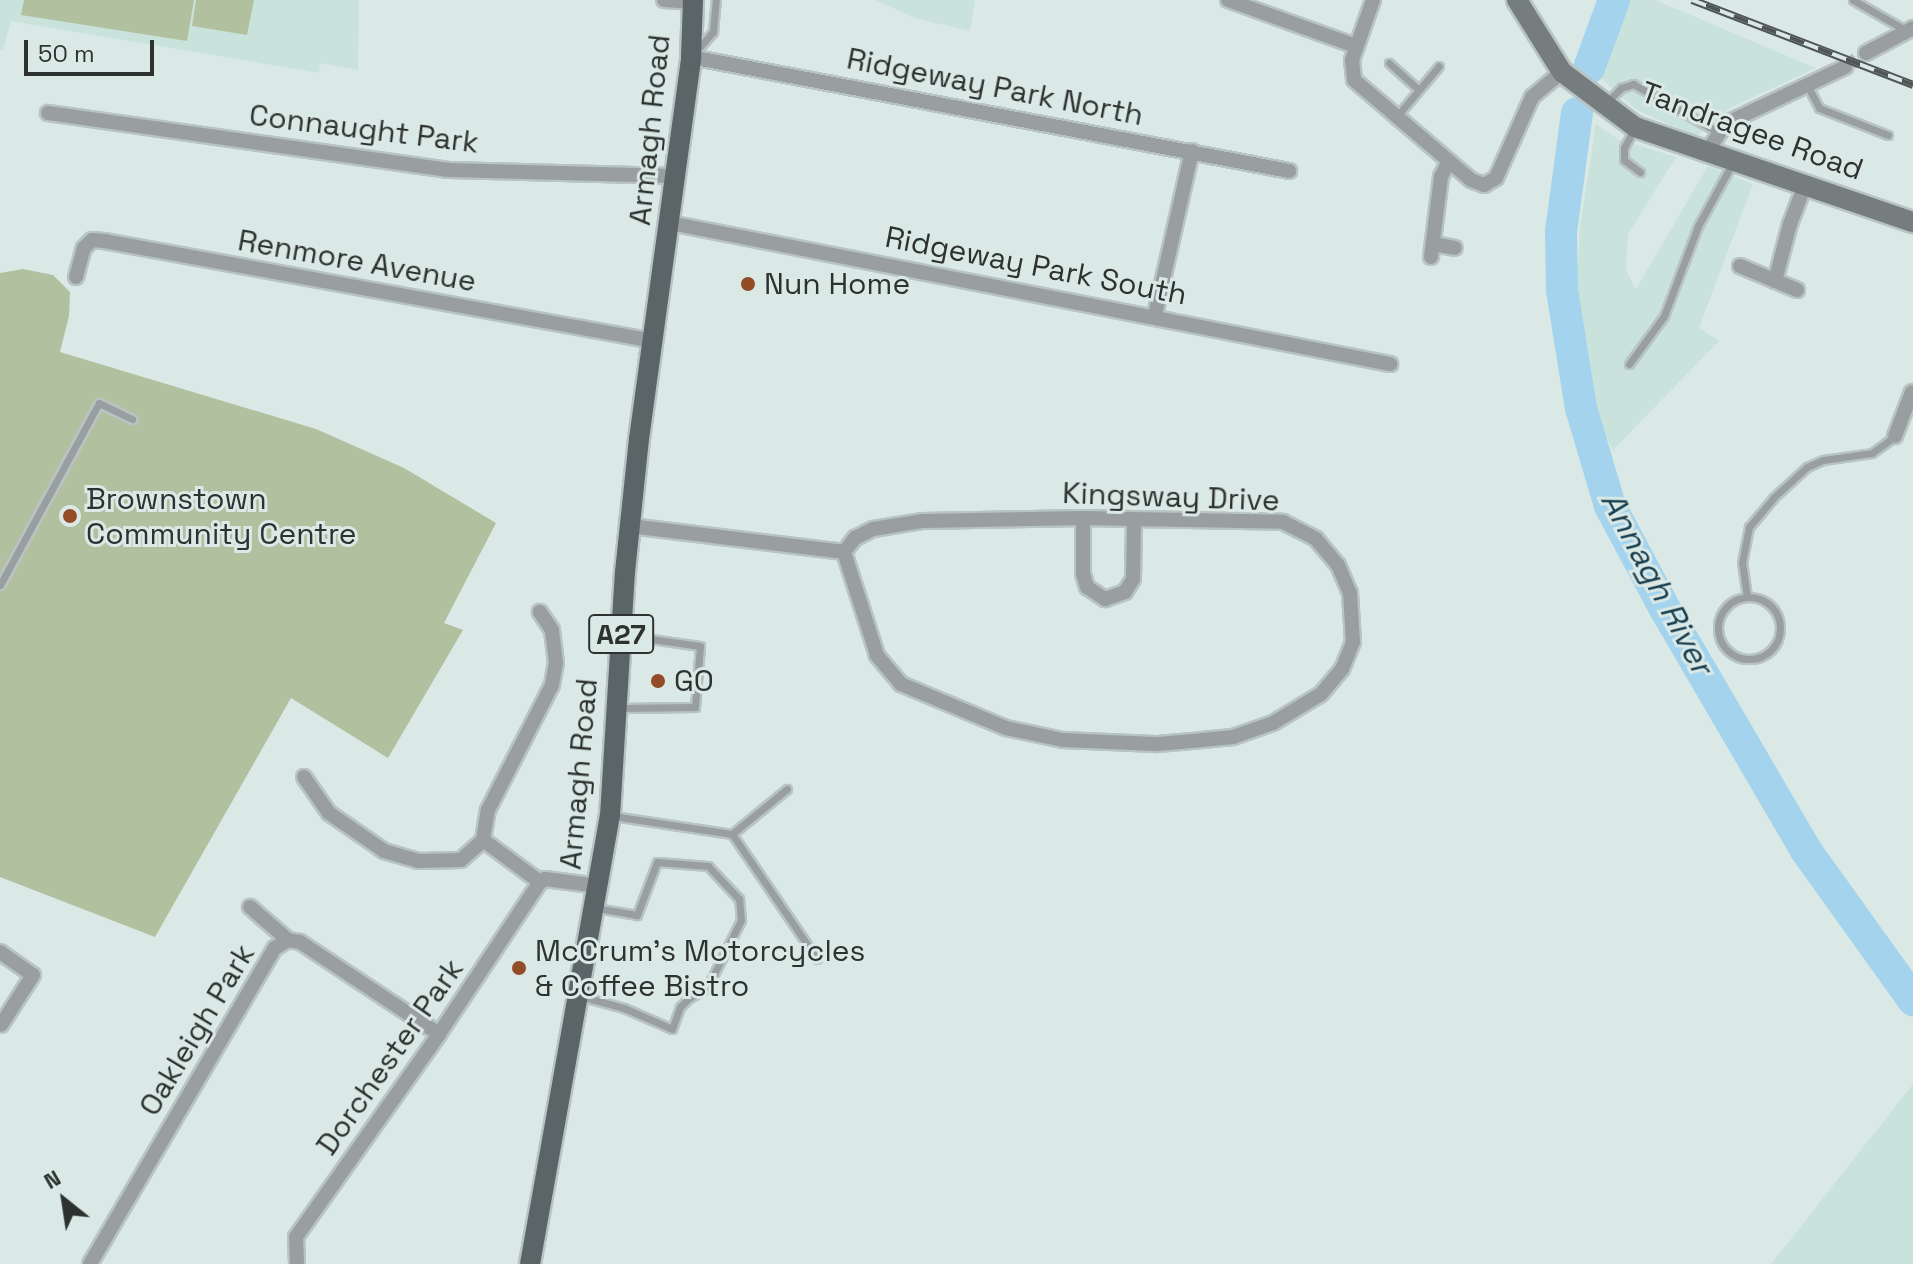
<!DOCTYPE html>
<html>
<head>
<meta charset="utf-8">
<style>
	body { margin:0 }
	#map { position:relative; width:1913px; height:1264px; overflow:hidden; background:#dbe9e6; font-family:"Space Grotesk",sans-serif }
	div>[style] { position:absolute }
	.built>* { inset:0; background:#cae2dc }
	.green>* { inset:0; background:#b1c09f }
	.river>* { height:32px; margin:-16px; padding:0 16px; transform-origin:16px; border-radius:16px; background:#a4d3ed }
	.minor-tunnel>* { height:14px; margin-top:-7px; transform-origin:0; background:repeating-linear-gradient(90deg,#b8c4c2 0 14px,transparent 0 21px) }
	.roads { filter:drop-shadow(2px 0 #b8c4c2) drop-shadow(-2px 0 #b8c4c2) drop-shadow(0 2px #b8c4c2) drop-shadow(0 -2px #b8c4c2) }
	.service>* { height:7px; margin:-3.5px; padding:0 3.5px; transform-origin:3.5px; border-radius:3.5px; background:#999fa0 }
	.service>.ring { margin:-3.5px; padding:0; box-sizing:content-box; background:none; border:7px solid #999fa0; border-radius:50% }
	.minor>* { height:14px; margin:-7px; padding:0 7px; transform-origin:7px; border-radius:7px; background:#999fa0 }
	.secondary>* { height:20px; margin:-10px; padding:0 10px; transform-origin:10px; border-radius:10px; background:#757d7f }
	.primary>* { height:20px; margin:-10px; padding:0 10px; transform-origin:10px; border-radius:10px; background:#5b6567 }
	.rail>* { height:8px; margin-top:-4px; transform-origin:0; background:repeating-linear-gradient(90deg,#dbe9e6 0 15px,#4f5655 0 30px); box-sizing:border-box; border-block:2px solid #4f5655 }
	.dots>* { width:22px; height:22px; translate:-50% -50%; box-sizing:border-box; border:4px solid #dbe9e6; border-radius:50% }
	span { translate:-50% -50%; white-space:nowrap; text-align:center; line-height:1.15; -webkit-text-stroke:6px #dbe9e6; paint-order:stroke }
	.shield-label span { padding:2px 6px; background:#dbe9e6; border:2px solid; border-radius:6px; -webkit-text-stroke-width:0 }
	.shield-label { font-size:28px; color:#2d3231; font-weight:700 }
	.street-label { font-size:30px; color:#2d3231 }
	.poi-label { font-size:30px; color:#2d3231 }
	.left { translate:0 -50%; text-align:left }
	.water-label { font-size:32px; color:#163d4f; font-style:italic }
	.north { position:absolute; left:24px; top:1160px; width:80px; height:80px; -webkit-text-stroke:6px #dbe9e6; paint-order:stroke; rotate:330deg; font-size:22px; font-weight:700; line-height:32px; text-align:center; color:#2d3231 }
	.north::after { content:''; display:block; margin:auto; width:28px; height:36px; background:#2d3231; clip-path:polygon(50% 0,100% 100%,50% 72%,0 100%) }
	.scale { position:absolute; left:24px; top:40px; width:130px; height:36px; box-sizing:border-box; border:4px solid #2d3231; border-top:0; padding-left:10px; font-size:24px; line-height:28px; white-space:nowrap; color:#2d3231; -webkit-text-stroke:6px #dbe9e6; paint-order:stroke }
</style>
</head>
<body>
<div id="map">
	<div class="built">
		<div style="clip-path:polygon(0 0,359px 0,358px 70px,320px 63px,319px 73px,11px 21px,3px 50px,0 49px)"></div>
		<div style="clip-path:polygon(875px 0,975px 0,970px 31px,915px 18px)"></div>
		<div style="clip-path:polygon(1628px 0,1655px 0,1816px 68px,1730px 108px,1698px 135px,1684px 131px,1637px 110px,1594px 72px,1600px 68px)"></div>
		<div style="clip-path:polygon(1596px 124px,1618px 139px,1676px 157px,1628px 234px,1626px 270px,1636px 289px,1708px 166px,1753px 184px,1699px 328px,1719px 341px,1613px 450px,1590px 406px,1576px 303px,1580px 226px)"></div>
		<div style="clip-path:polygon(1913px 1084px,1913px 1264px,1771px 1264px)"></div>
	</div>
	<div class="green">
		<div style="clip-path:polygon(24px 0,194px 0,187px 41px,21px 15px)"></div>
		<div style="clip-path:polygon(196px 0,254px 0,247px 35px,192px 26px)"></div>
		<div style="clip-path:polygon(23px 269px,53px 275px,70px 292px,69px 316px,60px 352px,316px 429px,404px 468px,496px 523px,444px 623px,463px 630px,388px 758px,291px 698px,155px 937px,0 877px,0 273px)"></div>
	</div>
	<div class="river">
		<div style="left:1589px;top:68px;width:72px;rotate:-69.8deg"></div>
		<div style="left:1577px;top:113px;width:120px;rotate:97.7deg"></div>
		<div style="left:1561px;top:232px;width:58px;rotate:89deg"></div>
		<div style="left:1562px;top:290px;width:120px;rotate:80.9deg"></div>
		<div style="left:1581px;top:408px;width:102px;rotate:73.5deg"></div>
		<div style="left:1610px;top:506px;width:117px;rotate:61.9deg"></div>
		<div style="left:1665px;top:609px;width:278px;rotate:59.7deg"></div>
		<div style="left:1805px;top:849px;width:186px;rotate:54.4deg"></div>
	</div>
	<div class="minor-tunnel">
		<div style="left:1845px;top:67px;width:25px;rotate:-34deg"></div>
	</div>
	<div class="roads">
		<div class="service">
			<div style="left:1853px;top:0;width:62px;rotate:29.9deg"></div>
			<div style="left:698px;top:49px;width:23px;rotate:-49deg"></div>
			<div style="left:713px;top:32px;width:32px;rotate:-85deg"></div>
			<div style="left:1389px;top:63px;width:39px;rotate:42deg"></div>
			<div style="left:1807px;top:85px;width:26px;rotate:62deg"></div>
			<div style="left:1819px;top:108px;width:74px;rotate:21.4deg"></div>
			<div style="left:1605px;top:104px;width:23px;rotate:-45deg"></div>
			<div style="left:1621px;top:88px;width:13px;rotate:-18deg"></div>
			<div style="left:1633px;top:84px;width:100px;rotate:29.4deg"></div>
			<div style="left:1397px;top:116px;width:65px;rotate:-50deg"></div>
			<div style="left:1634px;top:129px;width:21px;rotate:118deg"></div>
			<div style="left:1624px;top:148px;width:12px;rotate:90deg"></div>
			<div style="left:1624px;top:160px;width:20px;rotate:37deg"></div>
			<div style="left:1629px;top:364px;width:59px;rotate:-53.9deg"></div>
			<div style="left:1664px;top:316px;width:96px;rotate:-69.3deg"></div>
			<div style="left:1698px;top:226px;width:71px;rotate:-61.3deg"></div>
			<div style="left:0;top:585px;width:207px;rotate:-61.5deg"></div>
			<div style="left:99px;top:403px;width:37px;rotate:26deg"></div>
			<div style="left:1747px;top:597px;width:34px;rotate:-98deg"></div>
			<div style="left:1742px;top:563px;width:37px;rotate:-79deg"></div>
			<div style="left:1749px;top:527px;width:38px;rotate:-50deg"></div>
			<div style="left:1773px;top:498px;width:46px;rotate:-42.4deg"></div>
			<div style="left:1807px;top:467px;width:17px;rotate:-24deg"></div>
			<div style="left:1823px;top:460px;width:49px;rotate:-8.1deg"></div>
			<div style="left:1872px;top:453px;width:29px;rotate:-36deg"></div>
			<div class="ring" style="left:1718px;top:597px;width:55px;height:55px"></div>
			<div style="left:619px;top:708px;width:76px;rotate:-0.8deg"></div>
			<div style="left:695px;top:707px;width:61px;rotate:-85.3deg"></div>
			<div style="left:700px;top:646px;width:78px;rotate:-171.9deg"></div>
			<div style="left:613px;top:816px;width:120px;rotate:8.6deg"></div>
			<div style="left:732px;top:834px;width:151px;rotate:55.8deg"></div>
			<div style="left:732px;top:834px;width:71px;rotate:-39.3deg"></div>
			<div style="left:580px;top:996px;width:46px;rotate:15.3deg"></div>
			<div style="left:624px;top:1008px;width:52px;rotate:23.6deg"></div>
			<div style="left:672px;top:1029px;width:23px;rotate:-70deg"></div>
			<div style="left:680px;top:1007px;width:13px;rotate:-45deg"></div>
			<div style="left:689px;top:998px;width:21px;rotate:-29deg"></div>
			<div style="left:707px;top:988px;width:76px;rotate:-63.4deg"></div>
			<div style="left:741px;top:920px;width:21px;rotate:-95deg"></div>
			<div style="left:739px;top:899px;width:45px;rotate:-133.2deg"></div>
			<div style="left:708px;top:866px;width:51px;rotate:-175.5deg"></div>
			<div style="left:657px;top:862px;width:57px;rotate:110.7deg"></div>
			<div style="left:637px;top:915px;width:42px;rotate:-170.3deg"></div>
		</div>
		<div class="minor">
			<div style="left:664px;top:0;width:29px;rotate:4deg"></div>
			<div style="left:1228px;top:0;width:136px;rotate:19.8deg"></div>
			<div style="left:1373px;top:0;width:64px;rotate:109.3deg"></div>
			<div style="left:1352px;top:60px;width:20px;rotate:84deg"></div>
			<div style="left:1354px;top:80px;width:154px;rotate:40.5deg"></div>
			<div style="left:1471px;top:180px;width:14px;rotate:21deg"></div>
			<div style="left:1484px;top:185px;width:14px;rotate:-30deg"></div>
			<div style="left:1496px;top:178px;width:89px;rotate:-66deg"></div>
			<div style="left:1532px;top:97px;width:39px;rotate:-40deg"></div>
			<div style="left:1866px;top:53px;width:53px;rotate:-28deg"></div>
			<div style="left:691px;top:57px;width:609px;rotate:10.79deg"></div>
			<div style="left:48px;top:113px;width:403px;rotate:8.1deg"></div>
			<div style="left:447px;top:170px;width:228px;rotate:1.5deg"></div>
			<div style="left:1707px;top:152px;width:33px;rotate:-57deg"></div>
			<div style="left:1725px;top:124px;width:133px;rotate:-25.4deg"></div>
			<div style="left:670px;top:223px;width:734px;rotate:11.08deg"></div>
			<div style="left:1433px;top:244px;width:22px;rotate:10deg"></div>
			<div style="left:1431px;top:257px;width:81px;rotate:-82.9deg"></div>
			<div style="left:1441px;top:177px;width:17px;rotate:-65deg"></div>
			<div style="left:1740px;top:266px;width:62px;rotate:22.8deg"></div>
			<div style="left:76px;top:277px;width:30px;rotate:-75deg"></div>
			<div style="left:84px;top:248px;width:11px;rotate:-45deg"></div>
			<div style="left:92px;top:240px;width:12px;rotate:5deg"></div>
			<div style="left:104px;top:241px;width:558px;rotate:10.32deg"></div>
			<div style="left:1775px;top:281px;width:59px;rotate:-75.3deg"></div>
			<div style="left:1790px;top:224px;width:42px;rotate:-69deg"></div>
			<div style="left:1155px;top:315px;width:168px;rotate:-77.3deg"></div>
			<div style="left:1895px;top:436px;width:47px;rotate:-68.9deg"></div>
			<div style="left:1083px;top:518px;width:56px;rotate:90deg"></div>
			<div style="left:1083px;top:574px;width:14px;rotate:73deg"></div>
			<div style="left:1087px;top:587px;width:22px;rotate:34deg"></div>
			<div style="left:1105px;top:599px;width:21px;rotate:-19deg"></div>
			<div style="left:1125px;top:592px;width:15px;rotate:-58deg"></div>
			<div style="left:1133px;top:579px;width:59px;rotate:-89deg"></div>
			<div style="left:630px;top:526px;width:216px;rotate:6.9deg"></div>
			<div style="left:844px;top:552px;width:18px;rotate:-52deg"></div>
			<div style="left:855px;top:538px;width:20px;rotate:-27deg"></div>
			<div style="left:873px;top:529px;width:51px;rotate:-9.1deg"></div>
			<div style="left:923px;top:521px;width:160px;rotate:-1.1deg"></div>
			<div style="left:1083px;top:518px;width:200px;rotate:1.1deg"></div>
			<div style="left:1283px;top:522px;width:37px;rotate:27deg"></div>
			<div style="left:1316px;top:539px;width:34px;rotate:50deg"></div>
			<div style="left:1338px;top:565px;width:30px;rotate:67deg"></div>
			<div style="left:1350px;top:593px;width:49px;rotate:86.5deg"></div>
			<div style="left:1353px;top:642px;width:29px;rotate:112deg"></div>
			<div style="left:1342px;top:669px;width:33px;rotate:130deg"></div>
			<div style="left:1321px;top:694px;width:56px;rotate:148.9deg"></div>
			<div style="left:1273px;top:723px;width:42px;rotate:160.7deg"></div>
			<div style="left:1233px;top:737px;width:41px;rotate:174.4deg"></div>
			<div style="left:1192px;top:741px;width:37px;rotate:175deg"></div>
			<div style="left:1155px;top:744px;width:92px;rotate:-177.5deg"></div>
			<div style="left:1063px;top:740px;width:58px;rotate:-168.1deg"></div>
			<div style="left:1006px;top:728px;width:114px;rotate:-157.3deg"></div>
			<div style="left:901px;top:684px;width:38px;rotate:-130deg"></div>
			<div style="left:877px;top:655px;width:108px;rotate:-107.8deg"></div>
			<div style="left:304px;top:777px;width:44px;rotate:55.2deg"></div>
			<div style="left:329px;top:813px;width:67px;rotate:34.6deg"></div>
			<div style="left:384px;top:851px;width:35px;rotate:16deg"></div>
			<div style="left:418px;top:861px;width:43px;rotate:-1.3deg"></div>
			<div style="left:461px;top:860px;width:30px;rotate:-42deg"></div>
			<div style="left:540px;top:882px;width:71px;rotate:-143.6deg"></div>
			<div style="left:483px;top:840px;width:30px;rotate:-81deg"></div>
			<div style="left:488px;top:810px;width:140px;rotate:-62.9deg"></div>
			<div style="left:552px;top:685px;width:22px;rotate:-80deg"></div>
			<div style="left:556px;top:663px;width:33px;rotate:-97deg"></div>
			<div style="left:552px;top:630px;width:22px;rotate:-124deg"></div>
			<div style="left:250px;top:907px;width:50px;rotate:41deg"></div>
			<div style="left:0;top:952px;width:40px;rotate:34.9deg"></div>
			<div style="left:33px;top:975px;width:59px;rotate:122.6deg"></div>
			<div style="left:90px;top:1264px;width:366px;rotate:-59.7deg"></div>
			<div style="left:275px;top:948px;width:15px;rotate:-32deg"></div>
			<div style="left:288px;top:940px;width:12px;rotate:9deg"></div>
			<div style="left:300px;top:942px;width:167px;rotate:33.5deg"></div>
			<div style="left:297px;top:1264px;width:27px;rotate:-92deg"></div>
			<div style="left:296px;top:1237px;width:248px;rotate:-54.8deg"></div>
			<div style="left:439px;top:1034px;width:182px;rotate:-56.4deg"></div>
			<div style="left:540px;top:882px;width:6px;rotate:-31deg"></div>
			<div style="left:545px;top:879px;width:54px;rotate:7.4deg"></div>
		</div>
		<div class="secondary">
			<div style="left:1517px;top:0;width:85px;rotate:58deg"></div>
			<div style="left:1562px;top:72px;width:91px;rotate:37deg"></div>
			<div style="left:1635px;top:127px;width:294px;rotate:18.9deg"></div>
		</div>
		<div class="primary">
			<div style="left:530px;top:1264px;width:455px;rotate:-79.9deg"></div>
			<div style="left:610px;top:816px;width:244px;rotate:-86.5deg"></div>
			<div style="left:625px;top:572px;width:134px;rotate:-84deg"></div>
			<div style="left:639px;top:439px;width:386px;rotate:-82.2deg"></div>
			<div style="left:691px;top:57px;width:57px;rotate:-88deg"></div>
		</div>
	</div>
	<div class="rail">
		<div style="left:1692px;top:0;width:237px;rotate:21deg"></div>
	</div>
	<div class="dots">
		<div style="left:748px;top:284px;background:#934c26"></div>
		<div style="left:70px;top:516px;background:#934c26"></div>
		<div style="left:658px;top:681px;background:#934c26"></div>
		<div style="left:519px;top:968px;background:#934c26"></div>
	</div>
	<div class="shield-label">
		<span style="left:621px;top:634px">A27</span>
	</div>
	<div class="street-label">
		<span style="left:995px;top:87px;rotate:11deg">Ridgeway Park North</span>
		<span style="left:364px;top:129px;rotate:7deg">Connaught Park</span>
		<span style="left:650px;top:130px;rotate:-84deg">Armagh Road</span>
		<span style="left:1752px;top:131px;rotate:20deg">Tandragee Road</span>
		<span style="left:357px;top:261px;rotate:10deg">Renmore Avenue</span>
		<span style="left:1036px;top:266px;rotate:11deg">Ridgeway Park South</span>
		<span style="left:1171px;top:497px;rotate:2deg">Kingsway Drive</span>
		<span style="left:579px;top:774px;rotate:-85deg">Armagh Road</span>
		<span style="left:197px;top:1030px;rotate:-59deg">Oakleigh Park</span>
		<span style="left:390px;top:1057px;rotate:-55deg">Dorchester Park</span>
	</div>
	<div class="poi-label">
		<span class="left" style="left:764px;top:284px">Nun Home</span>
		<span class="left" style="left:86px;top:516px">Brownstown<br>Community Centre</span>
		<span class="left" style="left:674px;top:681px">GO</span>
		<span class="left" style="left:535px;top:968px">McCrum's Motorcycles<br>&amp; Coffee Bistro</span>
	</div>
	<div class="water-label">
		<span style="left:1657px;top:583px;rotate:62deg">Annagh River</span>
	</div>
	<div class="north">N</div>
	<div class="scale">50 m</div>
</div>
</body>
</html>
